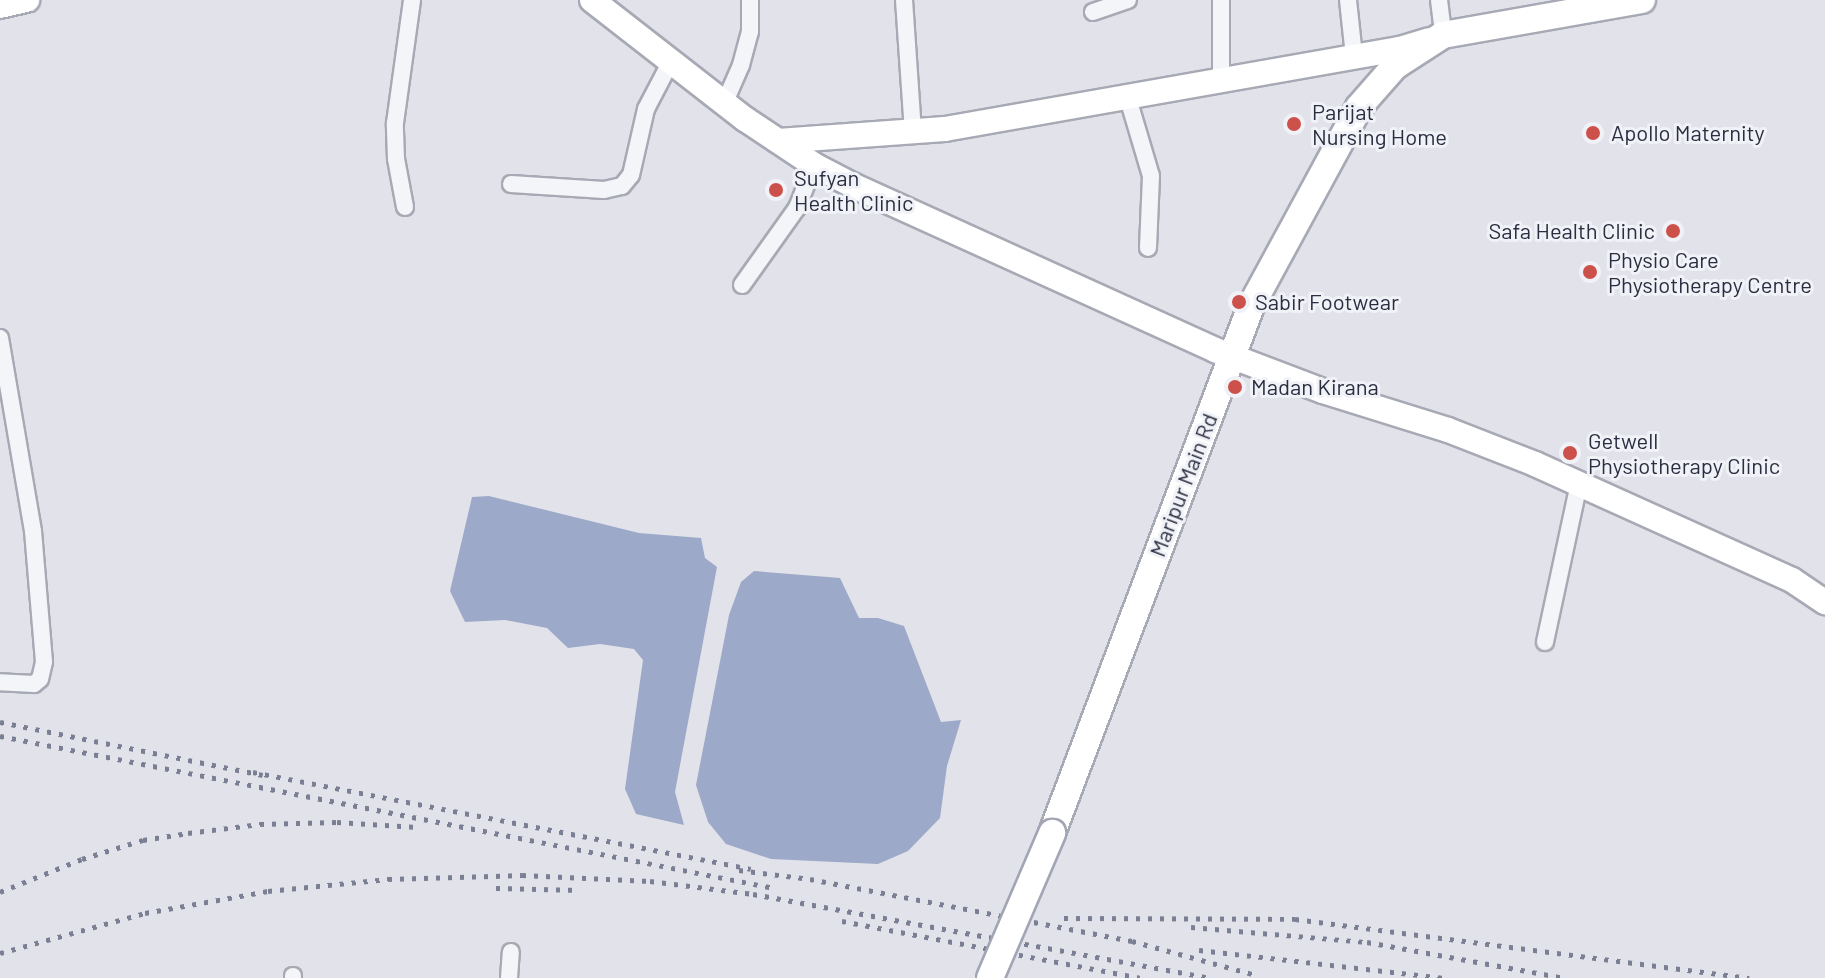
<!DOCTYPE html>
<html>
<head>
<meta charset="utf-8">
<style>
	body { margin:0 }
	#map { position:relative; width:1825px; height:978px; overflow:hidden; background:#e2e3ea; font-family:Barlow,sans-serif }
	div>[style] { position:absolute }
	.water>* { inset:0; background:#9da9c9 }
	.roads { filter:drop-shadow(2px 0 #a7a9b4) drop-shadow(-2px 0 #a7a9b4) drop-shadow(0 2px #a7a9b4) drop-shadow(0 -2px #a7a9b4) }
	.street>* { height:16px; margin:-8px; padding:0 8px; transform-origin:8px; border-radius:8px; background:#f4f5f8 }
	.secondary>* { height:24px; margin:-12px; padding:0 12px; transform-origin:12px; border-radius:12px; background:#fff }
	.primary>* { height:26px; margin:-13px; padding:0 13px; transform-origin:13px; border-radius:13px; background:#fff }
	.rail>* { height:5px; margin-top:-2.5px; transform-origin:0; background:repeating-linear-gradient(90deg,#7b7f93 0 4px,transparent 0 12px) }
	.bridges { filter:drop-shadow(2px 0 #a1a5b5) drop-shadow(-2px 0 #a1a5b5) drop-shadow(0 2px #a1a5b5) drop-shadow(0 -2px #a1a5b5) }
	.primary-bridge>* { height:26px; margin:-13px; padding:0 13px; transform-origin:13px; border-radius:13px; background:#fff }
	.dots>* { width:22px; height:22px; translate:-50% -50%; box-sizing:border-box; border:4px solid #f1f2f7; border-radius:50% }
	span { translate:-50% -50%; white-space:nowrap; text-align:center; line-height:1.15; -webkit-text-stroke:6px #f1f2f7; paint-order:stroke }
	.poi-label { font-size:22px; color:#2a2e41 }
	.left { translate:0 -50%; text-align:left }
	.right { translate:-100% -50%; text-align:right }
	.street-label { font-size:22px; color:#2a2e41 }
</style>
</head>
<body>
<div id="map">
	<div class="water">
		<div style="clip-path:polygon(489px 496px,639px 533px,701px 538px,705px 558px,717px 567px,675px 792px,684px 825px,636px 814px,625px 789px,643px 660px,634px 649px,600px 644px,568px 648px,547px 628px,505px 620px,465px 622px,450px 591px,472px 497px)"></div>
		<div style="clip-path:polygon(754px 571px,840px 578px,859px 618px,878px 618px,904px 626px,941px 722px,961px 720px,947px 766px,940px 818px,908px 851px,878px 864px,771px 859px,726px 844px,708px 822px,696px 785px,729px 615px,741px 582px)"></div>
	</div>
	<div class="roads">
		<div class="street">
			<div style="left:904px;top:0;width:131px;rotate:86.1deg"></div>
			<div style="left:1221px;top:0;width:77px;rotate:90deg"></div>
			<div style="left:1348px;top:0;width:56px;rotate:83.9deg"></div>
			<div style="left:1439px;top:0;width:35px;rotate:83deg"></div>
			<div style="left:1093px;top:12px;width:37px;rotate:-19deg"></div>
			<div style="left:1127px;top:95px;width:84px;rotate:73.5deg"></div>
			<div style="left:1151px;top:176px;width:72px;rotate:92.4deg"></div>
			<div style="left:724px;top:104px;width:43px;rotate:-66.4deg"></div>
			<div style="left:741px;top:65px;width:34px;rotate:-75deg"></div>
			<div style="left:750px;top:32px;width:32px;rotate:-90deg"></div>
			<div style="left:511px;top:184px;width:93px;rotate:3.7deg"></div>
			<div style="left:604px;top:190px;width:18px;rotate:-13deg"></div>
			<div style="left:622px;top:186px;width:14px;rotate:-51deg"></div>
			<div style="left:631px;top:175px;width:68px;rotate:-77.2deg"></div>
			<div style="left:646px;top:109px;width:52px;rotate:-62.4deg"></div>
			<div style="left:405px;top:207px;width:49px;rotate:-100.6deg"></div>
			<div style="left:396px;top:159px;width:36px;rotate:-92deg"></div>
			<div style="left:395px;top:123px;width:124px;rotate:-82.1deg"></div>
			<div style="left:742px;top:285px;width:95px;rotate:-54.5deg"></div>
			<div style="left:797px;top:208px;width:46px;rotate:-68.4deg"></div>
			<div style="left:0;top:338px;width:196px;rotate:80.3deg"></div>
			<div style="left:33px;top:531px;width:131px;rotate:85.2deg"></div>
			<div style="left:44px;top:662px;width:17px;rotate:103deg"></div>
			<div style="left:40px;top:679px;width:8px;rotate:140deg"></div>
			<div style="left:34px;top:684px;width:34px;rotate:-177deg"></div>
			<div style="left:1545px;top:642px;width:163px;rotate:-77.9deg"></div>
			<div style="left:293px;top:976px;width:2px;rotate:90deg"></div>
			<div style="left:509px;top:978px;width:26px;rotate:-86deg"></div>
		</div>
		<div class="secondary">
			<div style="left:592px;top:0;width:194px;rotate:37.9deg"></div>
			<div style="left:745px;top:119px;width:83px;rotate:33.7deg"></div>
			<div style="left:814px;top:165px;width:45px;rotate:27.7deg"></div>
			<div style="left:854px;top:186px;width:397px;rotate:24.4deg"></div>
			<div style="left:1215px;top:350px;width:116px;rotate:20.8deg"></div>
			<div style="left:1323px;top:391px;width:131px;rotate:17.3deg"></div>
			<div style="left:1448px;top:430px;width:93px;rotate:21.3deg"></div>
			<div style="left:1535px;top:464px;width:282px;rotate:24.3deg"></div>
			<div style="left:1792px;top:580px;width:40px;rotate:34deg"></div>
			<div style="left:0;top:6px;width:28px;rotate:-13deg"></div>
			<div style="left:778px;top:141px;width:167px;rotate:-4.1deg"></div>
			<div style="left:945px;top:129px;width:462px;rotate:-10deg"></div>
			<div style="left:1400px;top:49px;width:30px;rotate:-17deg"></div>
		</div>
		<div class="primary">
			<div style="left:1052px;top:833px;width:563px;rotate:-69.31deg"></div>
			<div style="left:1251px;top:306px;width:226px;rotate:-61.5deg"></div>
			<div style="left:1359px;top:107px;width:55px;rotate:-48.7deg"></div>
			<div style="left:1395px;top:66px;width:57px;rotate:-32.9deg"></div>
			<div style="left:1443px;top:35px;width:202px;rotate:-10deg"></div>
		</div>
	</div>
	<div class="rail">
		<div style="left:0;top:722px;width:268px;rotate:11.4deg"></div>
		<div style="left:0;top:736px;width:789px;rotate:11.11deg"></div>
		<div style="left:253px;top:772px;width:507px;rotate:11.02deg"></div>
		<div style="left:739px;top:870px;width:72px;rotate:7.2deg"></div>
		<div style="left:810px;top:879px;width:328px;rotate:10.9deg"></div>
		<div style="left:1132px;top:941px;width:129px;rotate:15.3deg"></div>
		<div style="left:496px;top:888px;width:84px;rotate:1.4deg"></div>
		<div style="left:0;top:892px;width:88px;rotate:-21.9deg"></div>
		<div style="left:82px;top:859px;width:64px;rotate:-17.3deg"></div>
		<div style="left:143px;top:840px;width:46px;rotate:-8.8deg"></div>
		<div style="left:188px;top:833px;width:73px;rotate:-7.1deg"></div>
		<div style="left:260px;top:824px;width:77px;rotate:-1.5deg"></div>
		<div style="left:337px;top:822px;width:80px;rotate:3.6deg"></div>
		<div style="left:1064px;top:918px;width:231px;rotate:0.2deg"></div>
		<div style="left:1295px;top:919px;width:458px;rotate:7.4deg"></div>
		<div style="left:842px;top:921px;width:303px;rotate:10.8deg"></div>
		<div style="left:1191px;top:927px;width:177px;rotate:4.9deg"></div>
		<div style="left:1367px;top:942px;width:202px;rotate:10.3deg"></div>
		<div style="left:1199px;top:950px;width:249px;rotate:6.5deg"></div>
		<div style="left:0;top:953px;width:150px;rotate:-15.4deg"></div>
		<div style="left:145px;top:913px;width:125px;rotate:-10.1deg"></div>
		<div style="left:268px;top:891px;width:121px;rotate:-5.7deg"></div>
		<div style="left:388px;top:879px;width:134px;rotate:-1.7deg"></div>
		<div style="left:522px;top:875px;width:128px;rotate:2.7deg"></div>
		<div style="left:650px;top:881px;width:104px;rotate:7.2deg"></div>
		<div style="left:753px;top:894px;width:464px;rotate:10.4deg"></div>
	</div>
	<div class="bridges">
		<div class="primary-bridge">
			<div style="left:990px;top:978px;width:158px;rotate:-66.8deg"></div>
		</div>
	</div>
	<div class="dots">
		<div style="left:1294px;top:124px;background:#cc514a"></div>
		<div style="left:1593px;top:133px;background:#cc514a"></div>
		<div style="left:776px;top:190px;background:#cc514a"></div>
		<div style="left:1673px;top:231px;background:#cc514a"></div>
		<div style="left:1590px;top:272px;background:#cc514a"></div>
		<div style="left:1239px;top:302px;background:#cc514a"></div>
		<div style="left:1235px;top:387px;background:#cc514a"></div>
		<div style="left:1570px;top:453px;background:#cc514a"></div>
	</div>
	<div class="poi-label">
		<span class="left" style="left:1312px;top:124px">Parijat<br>Nursing Home</span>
		<span class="left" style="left:1611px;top:133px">Apollo Maternity</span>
		<span class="left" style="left:794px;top:190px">Sufyan<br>Health Clinic</span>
		<span class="right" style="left:1655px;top:231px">Safa Health Clinic</span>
		<span class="left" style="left:1608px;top:272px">Physio Care<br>Physiotherapy Centre</span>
		<span class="left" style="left:1255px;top:302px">Sabir Footwear</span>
		<span class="left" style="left:1251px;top:387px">Madan Kirana</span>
		<span class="left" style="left:1588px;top:453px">Getwell<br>Physiotherapy Clinic</span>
	</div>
	<div class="street-label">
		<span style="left:1183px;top:485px;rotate:-69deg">Maripur Main Rd</span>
	</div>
</div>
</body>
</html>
